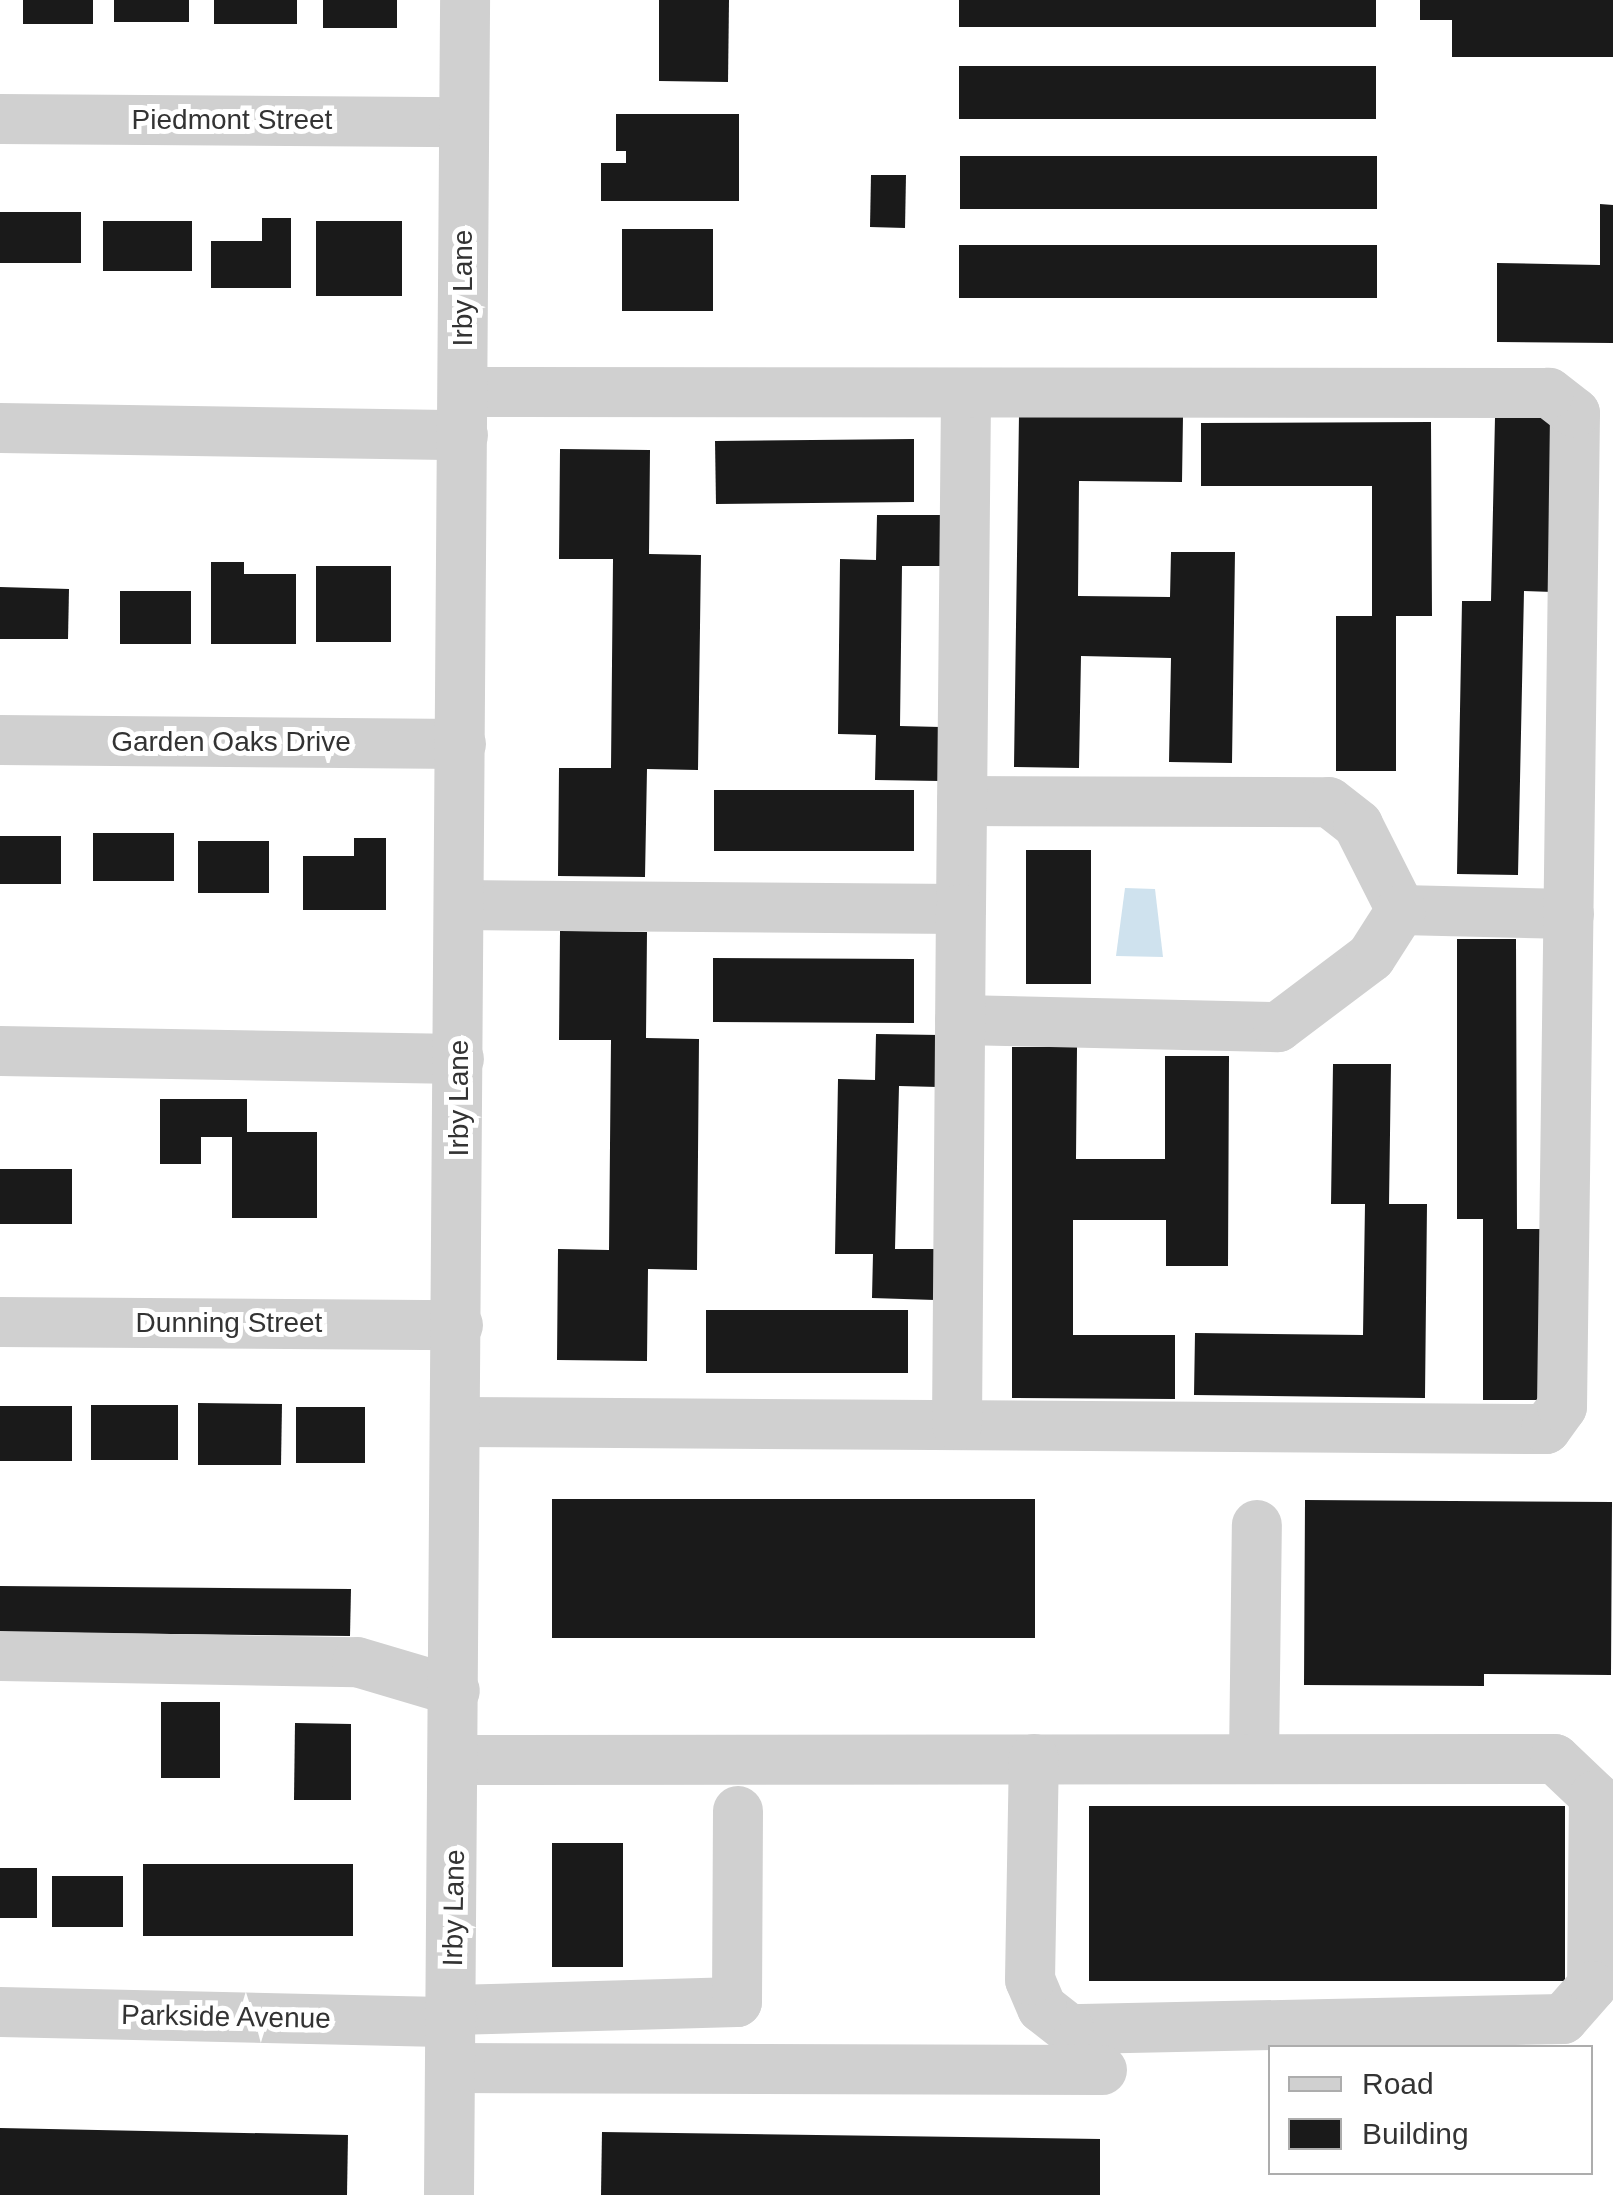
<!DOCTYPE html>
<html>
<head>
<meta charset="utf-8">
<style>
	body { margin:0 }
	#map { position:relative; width:1613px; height:2195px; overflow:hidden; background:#fff; font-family:Helvetica,sans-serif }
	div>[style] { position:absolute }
	.water>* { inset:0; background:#cfe2ee }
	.building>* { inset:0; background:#1a1a1a }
	.minor>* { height:50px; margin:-25px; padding:0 25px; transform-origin:25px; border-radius:25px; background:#d0d0d0 }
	span { translate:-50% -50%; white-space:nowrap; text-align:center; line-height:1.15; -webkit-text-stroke:10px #fff; paint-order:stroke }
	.street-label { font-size:28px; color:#333 }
	.legend { position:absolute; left:1268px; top:2045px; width:325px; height:130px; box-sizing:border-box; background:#fff; border:2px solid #adadad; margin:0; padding:12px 18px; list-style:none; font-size:30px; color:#333 }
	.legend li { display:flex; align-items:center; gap:20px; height:50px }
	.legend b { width:50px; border:2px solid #adadad }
</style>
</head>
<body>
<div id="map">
	<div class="water">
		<div style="clip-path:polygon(1125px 888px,1155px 889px,1163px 957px,1116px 956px)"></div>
	</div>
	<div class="building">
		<div style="clip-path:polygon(23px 0,93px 0,93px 24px,23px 24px)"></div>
		<div style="clip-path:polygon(114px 0,189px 0,189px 22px,114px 22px)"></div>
		<div style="clip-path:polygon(214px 0,297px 0,297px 24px,214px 24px)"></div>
		<div style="clip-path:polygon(323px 0,397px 0,397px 28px,323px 28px)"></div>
		<div style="clip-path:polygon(659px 0,729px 0,728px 82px,659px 81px)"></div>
		<div style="clip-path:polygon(959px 0,1376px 0,1376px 27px,959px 27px)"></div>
		<div style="clip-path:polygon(1420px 0,1613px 0,1613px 57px,1452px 57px,1452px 20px,1420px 20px)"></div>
		<div style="clip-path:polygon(959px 66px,1376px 66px,1376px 119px,959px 119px)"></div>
		<div style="clip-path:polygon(616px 114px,739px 114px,739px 201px,601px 201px,601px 163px,626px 163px,626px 151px,616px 151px)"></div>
		<div style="clip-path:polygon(960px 156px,1377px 156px,1377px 209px,960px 209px)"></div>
		<div style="clip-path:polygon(871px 175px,906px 175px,905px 228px,870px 227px)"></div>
		<div style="clip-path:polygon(1600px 204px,1613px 205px,1613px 343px,1497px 342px,1497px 263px,1600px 265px)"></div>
		<div style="clip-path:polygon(0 212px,81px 212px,81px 263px,0 263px)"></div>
		<div style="clip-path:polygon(262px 218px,291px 218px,291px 288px,211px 288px,211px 241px,262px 241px)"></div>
		<div style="clip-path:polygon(103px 221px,192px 221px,192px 271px,103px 271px)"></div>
		<div style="clip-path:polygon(316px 221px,402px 221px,402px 296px,316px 296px)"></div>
		<div style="clip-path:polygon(622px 229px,713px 229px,713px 311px,622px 311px)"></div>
		<div style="clip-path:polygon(959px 245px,1377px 245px,1377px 298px,959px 298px)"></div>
		<div style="clip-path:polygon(1019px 414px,1183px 416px,1182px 482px,1079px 481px,1078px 596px,1170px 597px,1171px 552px,1235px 552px,1232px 763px,1169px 762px,1171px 658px,1081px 656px,1079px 768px,1014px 767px)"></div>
		<div style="clip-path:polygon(1495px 417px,1556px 418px,1553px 592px,1524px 591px,1518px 875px,1457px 874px,1462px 601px,1491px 601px)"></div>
		<div style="clip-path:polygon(1431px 422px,1432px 616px,1396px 616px,1396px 771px,1336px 771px,1336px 616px,1372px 616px,1372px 486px,1201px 486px,1201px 423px)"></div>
		<div style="clip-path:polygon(914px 439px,914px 502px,716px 504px,715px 441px)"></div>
		<div style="clip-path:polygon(560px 449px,650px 450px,649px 554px,701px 555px,698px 770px,647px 769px,645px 877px,558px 876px,559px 768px,611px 768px,613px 559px,559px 559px)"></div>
		<div style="clip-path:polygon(877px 515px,942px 515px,942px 566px,902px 566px,900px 726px,940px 727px,940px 781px,875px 780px,876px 735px,838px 734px,840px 559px,876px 560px)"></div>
		<div style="clip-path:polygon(211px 562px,244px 562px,244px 574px,296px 574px,296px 644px,211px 644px)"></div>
		<div style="clip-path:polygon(316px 566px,391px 566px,391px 642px,316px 642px)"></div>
		<div style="clip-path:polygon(0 587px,69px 589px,68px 639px,0 639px)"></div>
		<div style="clip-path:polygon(120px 591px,191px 591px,191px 644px,120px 644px)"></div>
		<div style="clip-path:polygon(714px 790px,914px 790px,914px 851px,714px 851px)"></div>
		<div style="clip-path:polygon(93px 833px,174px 833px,174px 881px,93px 881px)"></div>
		<div style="clip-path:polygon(0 836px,61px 836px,61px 884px,0 884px)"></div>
		<div style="clip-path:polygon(354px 838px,386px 838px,386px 910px,303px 910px,303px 856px,354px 856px)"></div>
		<div style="clip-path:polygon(198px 841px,269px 841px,269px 893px,198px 893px)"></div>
		<div style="clip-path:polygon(1026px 850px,1091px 850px,1091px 984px,1026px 984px)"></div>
		<div style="clip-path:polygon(560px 931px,647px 932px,646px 1038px,699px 1039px,697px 1270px,648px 1269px,647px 1361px,557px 1360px,558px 1249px,609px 1250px,611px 1040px,559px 1040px)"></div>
		<div style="clip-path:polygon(1457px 939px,1516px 939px,1517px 1229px,1544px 1229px,1544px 1400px,1483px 1400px,1483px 1219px,1457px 1219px)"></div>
		<div style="clip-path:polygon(713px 958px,914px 959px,914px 1023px,713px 1022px)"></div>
		<div style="clip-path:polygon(876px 1034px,939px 1035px,938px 1087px,899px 1086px,895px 1249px,936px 1249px,935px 1300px,872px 1298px,873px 1254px,835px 1254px,838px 1079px,875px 1080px)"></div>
		<div style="clip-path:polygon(1012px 1047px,1077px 1047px,1076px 1159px,1165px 1159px,1165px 1056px,1229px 1056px,1228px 1266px,1166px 1266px,1166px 1220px,1073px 1220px,1073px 1335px,1175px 1335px,1175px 1399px,1012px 1398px)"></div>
		<div style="clip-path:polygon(1333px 1064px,1391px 1064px,1389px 1204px,1427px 1204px,1425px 1398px,1194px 1395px,1195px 1333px,1363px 1335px,1365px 1204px,1331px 1204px)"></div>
		<div style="clip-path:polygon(160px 1099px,247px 1099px,247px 1132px,317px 1132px,317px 1218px,232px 1218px,232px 1137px,201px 1137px,201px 1164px,160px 1164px)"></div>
		<div style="clip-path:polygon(0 1169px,72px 1169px,72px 1224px,0 1224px)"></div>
		<div style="clip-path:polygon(706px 1310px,908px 1310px,908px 1373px,706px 1373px)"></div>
		<div style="clip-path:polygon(198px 1403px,282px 1404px,281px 1465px,198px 1465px)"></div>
		<div style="clip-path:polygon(91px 1405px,178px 1405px,178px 1460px,91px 1460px)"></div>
		<div style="clip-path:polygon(0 1406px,72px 1406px,72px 1461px,0 1461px)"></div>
		<div style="clip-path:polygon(296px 1407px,365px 1407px,365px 1463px,296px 1463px)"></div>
		<div style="clip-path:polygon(552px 1499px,1035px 1499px,1035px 1638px,552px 1638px)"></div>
		<div style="clip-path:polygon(1305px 1500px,1612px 1502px,1611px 1675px,1484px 1674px,1484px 1686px,1304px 1685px)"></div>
		<div style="clip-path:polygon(0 1586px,351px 1589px,350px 1636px,0 1632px)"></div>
		<div style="clip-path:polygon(161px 1702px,220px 1702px,220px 1778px,161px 1778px)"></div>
		<div style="clip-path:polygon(295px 1723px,351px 1724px,351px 1800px,294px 1800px)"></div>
		<div style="clip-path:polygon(1089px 1806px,1565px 1806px,1565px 1981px,1089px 1981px)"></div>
		<div style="clip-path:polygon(552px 1843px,623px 1843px,623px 1967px,552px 1967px)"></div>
		<div style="clip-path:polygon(143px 1864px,353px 1864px,353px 1936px,143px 1936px)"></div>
		<div style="clip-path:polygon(0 1868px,37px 1868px,37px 1918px,0 1918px)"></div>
		<div style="clip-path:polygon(52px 1876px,123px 1876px,123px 1927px,52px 1927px)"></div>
		<div style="clip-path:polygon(0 2128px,348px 2135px,347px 2195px,0 2195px)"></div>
		<div style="clip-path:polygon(602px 2132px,1100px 2139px,1100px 2195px,601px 2195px)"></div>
	</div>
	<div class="minor">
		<div style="left:0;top:119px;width:464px;rotate:0.4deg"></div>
		<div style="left:0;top:428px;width:463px;rotate:0.9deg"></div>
		<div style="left:0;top:740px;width:461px;rotate:0.5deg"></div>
		<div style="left:962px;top:801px;width:367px;rotate:0.2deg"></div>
		<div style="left:1329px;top:802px;width:37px;rotate:38deg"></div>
		<div style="left:1358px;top:825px;width:95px;rotate:63.2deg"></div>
		<div style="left:1401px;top:910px;width:168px;rotate:1.4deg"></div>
		<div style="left:460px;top:905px;width:501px;rotate:0.46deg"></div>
		<div style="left:961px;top:909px;width:516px;rotate:-89.44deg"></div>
		<div style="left:960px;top:1020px;width:318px;rotate:1.3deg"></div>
		<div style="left:1278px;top:1027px;width:116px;rotate:-37deg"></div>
		<div style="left:1371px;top:957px;width:56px;rotate:-57.4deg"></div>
		<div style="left:0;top:1051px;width:459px;rotate:1deg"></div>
		<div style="left:0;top:1322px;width:458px;rotate:0.4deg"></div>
		<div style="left:457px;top:1422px;width:1089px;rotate:0.37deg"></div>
		<div style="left:1546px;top:1429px;width:27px;rotate:-54deg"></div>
		<div style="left:1562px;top:1407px;width:994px;rotate:-89.25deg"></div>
		<div style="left:1575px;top:413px;width:33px;rotate:-142deg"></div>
		<div style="left:1549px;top:393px;width:1086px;rotate:-179.95deg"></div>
		<div style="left:957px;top:1425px;width:516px;rotate:-89.56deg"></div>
		<div style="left:0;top:1656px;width:357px;rotate:1deg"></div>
		<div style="left:357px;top:1662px;width:102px;rotate:16.5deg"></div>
		<div style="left:1254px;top:1759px;width:234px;rotate:-89.3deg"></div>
		<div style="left:455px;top:1760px;width:1100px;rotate:-0.05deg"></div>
		<div style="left:1555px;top:1759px;width:54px;rotate:43.5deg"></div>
		<div style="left:1594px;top:1796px;width:190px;rotate:90.6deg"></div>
		<div style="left:1592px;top:1986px;width:44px;rotate:131.3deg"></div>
		<div style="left:1563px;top:2019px;width:494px;rotate:178.8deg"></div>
		<div style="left:1069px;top:2029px;width:34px;rotate:-142deg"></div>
		<div style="left:1042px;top:2008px;width:30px;rotate:-113deg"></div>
		<div style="left:1030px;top:1980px;width:221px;rotate:-89deg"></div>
		<div style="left:453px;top:2010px;width:284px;rotate:-1.6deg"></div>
		<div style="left:737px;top:2002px;width:191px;rotate:-89.7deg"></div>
		<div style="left:0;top:2012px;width:453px;rotate:1.3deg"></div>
		<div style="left:452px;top:2068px;width:650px;rotate:0.18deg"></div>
		<div style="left:449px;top:2195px;width:2195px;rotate:-89.58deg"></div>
	</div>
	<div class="street-label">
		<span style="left:232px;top:120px">Piedmont Street</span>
		<span style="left:463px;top:288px;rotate:-90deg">Irby Lane</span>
		<span style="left:231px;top:742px">Garden Oaks Drive</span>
		<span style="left:459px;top:1098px;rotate:-90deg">Irby Lane</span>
		<span style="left:229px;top:1323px">Dunning Street</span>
		<span style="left:454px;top:1908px;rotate:-89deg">Irby Lane</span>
		<span style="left:226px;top:2017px;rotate:1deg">Parkside Avenue</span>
	</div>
	<ul class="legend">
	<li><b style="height:12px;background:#d0d0d0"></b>Road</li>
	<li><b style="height:28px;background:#1a1a1a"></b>Building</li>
	</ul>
</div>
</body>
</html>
